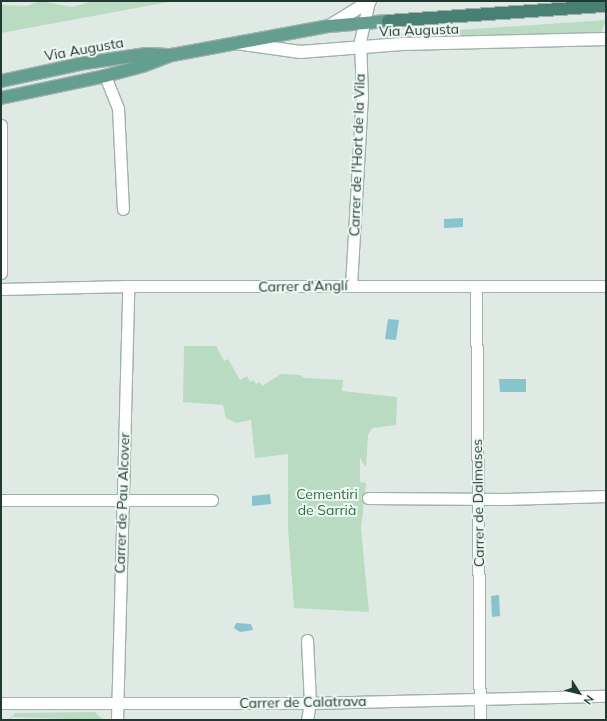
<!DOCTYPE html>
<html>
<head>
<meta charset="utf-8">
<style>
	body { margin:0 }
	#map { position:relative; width:607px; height:721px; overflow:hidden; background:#dfeae5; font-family:Mulish,sans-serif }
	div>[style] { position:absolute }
	.green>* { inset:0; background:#b8dbc1 }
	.water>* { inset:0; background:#87c4ce }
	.roads { filter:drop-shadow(1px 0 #a2b1ac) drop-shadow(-1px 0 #a2b1ac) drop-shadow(0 1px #a2b1ac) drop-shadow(0 -1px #a2b1ac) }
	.minor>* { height:11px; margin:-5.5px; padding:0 5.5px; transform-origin:5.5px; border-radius:5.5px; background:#fff }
	.tertiary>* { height:12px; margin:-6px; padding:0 6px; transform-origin:6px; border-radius:6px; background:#fff }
	.primary>* { height:12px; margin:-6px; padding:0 6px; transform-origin:6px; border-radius:6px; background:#649e8f }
	.trunk>* { height:12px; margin:-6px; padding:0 6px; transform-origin:6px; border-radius:6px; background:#488174 }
	span { translate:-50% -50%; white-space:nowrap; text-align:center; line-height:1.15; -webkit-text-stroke:4px #eff7f3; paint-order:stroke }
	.street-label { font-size:14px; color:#203932 }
	.park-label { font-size:14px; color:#2c6f45 }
	.frame { position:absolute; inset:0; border:2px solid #203932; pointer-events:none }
	.north { position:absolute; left:559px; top:673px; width:40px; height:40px; -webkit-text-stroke:3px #eff7f3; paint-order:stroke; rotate:126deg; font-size:11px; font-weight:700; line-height:16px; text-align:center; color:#203932 }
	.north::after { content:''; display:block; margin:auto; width:14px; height:18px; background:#203932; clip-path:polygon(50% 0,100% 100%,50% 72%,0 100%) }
</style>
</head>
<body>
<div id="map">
	<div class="green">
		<div style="clip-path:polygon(40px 1px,72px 7px,93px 1px,174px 1px,1px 33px,1px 5px,27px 6px)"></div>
		<div style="clip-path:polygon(606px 20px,601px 33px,525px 35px,386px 43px,385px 35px)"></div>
		<div style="clip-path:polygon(184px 346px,216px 346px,224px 361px,228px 359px,240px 380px,247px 376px,250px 382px,253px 380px,256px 384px,260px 382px,262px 386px,281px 374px,300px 375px,305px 378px,343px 380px,342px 391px,397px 397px,396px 425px,372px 428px,368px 435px,366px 467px,360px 458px,360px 482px,366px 483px,361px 529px,369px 612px,294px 608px,288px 529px,288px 454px,255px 458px,251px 420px,236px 423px,226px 418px,223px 405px,183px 402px)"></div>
		<div style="clip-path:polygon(95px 712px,103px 720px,11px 717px,11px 720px,7px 720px,15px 713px)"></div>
	</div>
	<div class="water">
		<div style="clip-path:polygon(463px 218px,463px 227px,444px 228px,444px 219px)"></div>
		<div style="clip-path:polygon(388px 319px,399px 320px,396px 340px,385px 339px)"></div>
		<div style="clip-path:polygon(499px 379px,526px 379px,526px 392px,500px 392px)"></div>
		<div style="clip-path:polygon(270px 494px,271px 504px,252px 506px,252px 496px)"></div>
		<div style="clip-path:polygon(499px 595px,500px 616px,492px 617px,491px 596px)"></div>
		<div style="clip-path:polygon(236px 623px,251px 624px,253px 630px,240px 632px,234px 628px)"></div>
	</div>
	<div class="roads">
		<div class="minor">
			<div style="left:105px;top:76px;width:35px;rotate:68deg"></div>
			<div style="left:118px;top:108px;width:101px;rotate:87.2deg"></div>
			<div style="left:1px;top:125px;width:148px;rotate:90deg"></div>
			<div style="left:351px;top:286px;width:189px;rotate:-86.7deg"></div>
			<div style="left:362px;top:97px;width:56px;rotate:-92deg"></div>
			<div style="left:360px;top:41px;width:41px;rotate:-77.3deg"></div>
			<div style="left:476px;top:286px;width:434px;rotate:89.5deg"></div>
			<div style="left:1px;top:289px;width:127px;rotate:-1.4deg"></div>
			<div style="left:128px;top:286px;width:478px"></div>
			<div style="left:368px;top:498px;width:135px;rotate:0.4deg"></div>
			<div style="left:503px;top:499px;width:103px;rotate:-1.7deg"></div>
			<div style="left:1px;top:500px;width:211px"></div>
			<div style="left:307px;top:640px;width:63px;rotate:87.3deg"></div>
			<div style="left:310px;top:703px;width:17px;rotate:100deg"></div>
			<div style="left:1px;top:703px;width:309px"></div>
			<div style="left:310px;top:703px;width:296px;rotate:-1.4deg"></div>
			<div style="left:117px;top:720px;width:434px;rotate:-88.5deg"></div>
		</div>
		<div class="tertiary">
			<div style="left:329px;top:26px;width:48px;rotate:-31.4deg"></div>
			<div style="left:236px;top:43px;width:65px;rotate:8deg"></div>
			<div style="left:300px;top:52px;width:102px;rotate:-4.5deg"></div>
			<div style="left:402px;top:44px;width:204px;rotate:-1.4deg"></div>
		</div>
		<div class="primary">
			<div style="left:1px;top:81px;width:86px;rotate:-12.1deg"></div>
			<div style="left:85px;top:63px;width:62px;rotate:-8.4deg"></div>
			<div style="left:146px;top:54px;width:21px;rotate:3deg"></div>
			<div style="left:1px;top:98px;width:106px;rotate:-11.9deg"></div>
			<div style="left:105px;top:76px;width:39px;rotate:-15deg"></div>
			<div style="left:143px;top:66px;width:31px;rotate:-21deg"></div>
			<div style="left:172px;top:55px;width:160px;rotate:-10.5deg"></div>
			<div style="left:329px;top:26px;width:59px;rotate:-4.8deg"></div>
		</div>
		<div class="trunk">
			<div style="left:388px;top:21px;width:218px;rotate:-4deg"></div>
		</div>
	</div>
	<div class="street-label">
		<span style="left:419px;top:30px;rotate:-2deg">Via Augusta</span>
		<span style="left:84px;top:49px;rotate:-10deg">Via Augusta</span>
		<span style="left:357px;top:155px;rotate:-88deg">Carrer de l'Hort de la Vila</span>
		<span style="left:303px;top:286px;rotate:-1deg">Carrer d'Anglí</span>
		<span style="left:122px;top:503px;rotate:-88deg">Carrer de Pau Alcover</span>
		<span style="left:478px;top:503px;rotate:-91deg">Carrer de Dalmases</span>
		<span style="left:303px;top:702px;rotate:-1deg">Carrer de Calatrava</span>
	</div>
	<div class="park-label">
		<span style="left:327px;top:502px">Cementiri<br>de Sarrià</span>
	</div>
	<div class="frame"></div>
	<div class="north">N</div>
</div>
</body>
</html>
